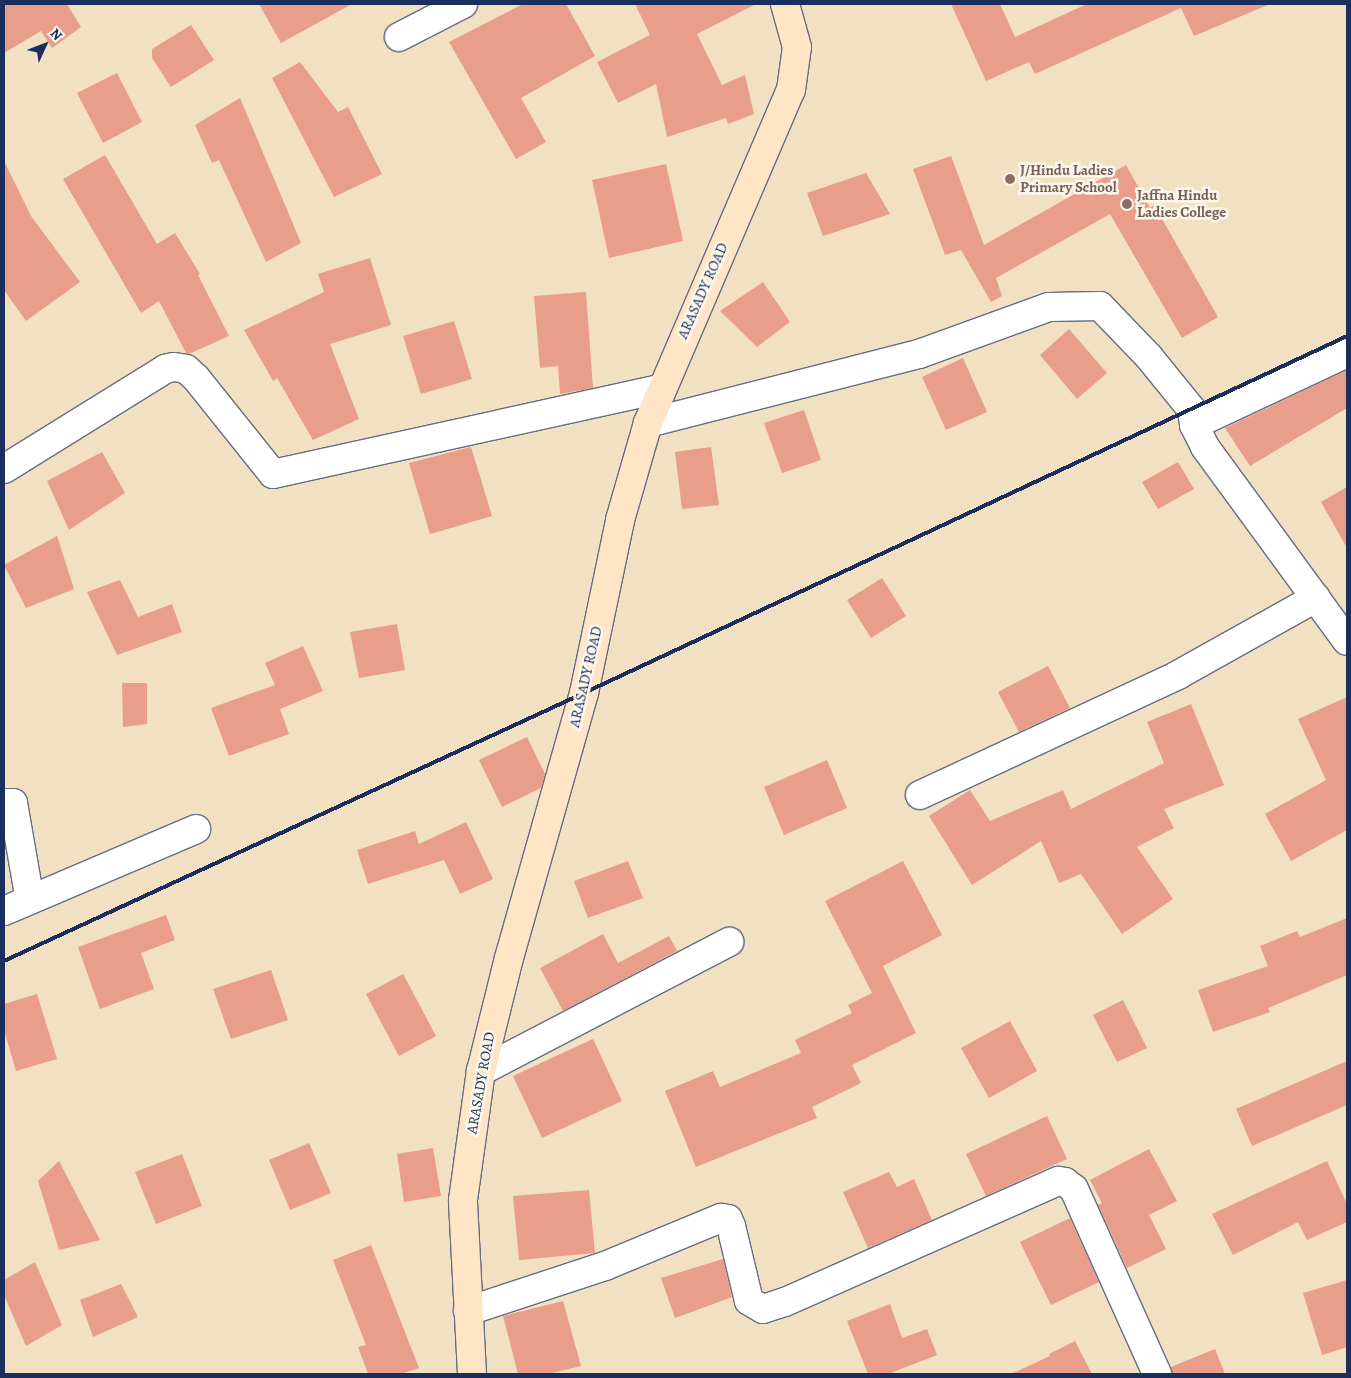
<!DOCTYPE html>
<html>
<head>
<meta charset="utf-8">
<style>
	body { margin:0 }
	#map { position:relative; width:1351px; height:1378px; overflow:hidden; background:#f2e0c2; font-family:Alegreya,serif }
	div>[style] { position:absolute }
	.building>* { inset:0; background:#e99d8b }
	.roads { filter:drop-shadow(1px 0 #666d81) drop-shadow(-1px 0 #666d81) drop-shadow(0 1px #666d81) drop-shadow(0 -1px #666d81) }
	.minor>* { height:28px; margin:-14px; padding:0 14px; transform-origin:14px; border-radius:14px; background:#fff }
	.secondary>* { height:28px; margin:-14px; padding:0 14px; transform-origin:14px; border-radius:14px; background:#fee5c5 }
	.rail>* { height:4px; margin:-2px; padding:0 2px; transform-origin:2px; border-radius:2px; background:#1b2f5e }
	.dots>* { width:14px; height:14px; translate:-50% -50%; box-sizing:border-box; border:2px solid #fbf7ec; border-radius:50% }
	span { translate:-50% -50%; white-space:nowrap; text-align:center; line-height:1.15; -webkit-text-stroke:5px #fbf7ec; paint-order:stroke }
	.education-label { font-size:15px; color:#785e54; font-weight:700 }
	.left { translate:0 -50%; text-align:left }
	.street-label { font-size:15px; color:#1b2f5e }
	.frame { position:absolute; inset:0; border:5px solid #1b2f5e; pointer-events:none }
	.north { position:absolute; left:20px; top:20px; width:50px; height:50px; -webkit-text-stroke:4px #fbf7ec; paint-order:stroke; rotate:47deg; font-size:14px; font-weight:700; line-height:20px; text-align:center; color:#1b2f5e }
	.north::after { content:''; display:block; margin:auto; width:18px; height:22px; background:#1b2f5e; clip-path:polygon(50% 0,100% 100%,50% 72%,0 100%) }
</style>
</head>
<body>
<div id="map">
	<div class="building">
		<div style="clip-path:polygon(4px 4px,67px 4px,81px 27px,52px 48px,41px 31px,4px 53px)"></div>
		<div style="clip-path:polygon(259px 4px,352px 4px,281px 43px)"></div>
		<div style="clip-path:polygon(523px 4px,566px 4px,595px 56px,521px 98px,546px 142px,516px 159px,449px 42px)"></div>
		<div style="clip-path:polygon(635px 4px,756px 4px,697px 34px,722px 85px,745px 75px,754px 114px,728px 124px,726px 118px,667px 137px,656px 84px,618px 103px,597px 62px,650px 35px)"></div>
		<div style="clip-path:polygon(951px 4px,1000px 4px,1015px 37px,1087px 4px,1270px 4px,1194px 36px,1181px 8px,1035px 74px,1029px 62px,986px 81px)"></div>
		<div style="clip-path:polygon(191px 25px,214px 60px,171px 87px,152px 58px,152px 49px)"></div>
		<div style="clip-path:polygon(300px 62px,338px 112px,348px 107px,382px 174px,334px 197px,272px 78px)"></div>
		<div style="clip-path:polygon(117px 73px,142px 122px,103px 143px,77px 93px)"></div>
		<div style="clip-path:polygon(240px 98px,301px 243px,266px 262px,219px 160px,212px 163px,195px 125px)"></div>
		<div style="clip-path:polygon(105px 155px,157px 244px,175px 233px,200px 274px,198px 275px,229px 336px,189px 354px,186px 353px,159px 301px,141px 313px,63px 179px)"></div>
		<div style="clip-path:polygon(951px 156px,984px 245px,1126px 165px,1150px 208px,1154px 205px,1218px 317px,1182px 338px,1110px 214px,996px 278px,1002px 296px,991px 302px,961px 250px,945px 255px,913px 169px)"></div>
		<div style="clip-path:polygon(4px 161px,31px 216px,80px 282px,26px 321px,4px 290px)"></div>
		<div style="clip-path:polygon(666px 164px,683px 241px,609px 258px,592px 180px)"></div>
		<div style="clip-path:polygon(866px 173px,890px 214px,823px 236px,807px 193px)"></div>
		<div style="clip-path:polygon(370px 258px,391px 325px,330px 344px,359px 419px,313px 440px,277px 378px,273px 381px,244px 330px,324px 292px,318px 274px)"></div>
		<div style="clip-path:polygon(763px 282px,790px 322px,757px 347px,720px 311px)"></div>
		<div style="clip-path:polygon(586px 292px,593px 388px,560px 394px,558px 366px,540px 368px,534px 296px)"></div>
		<div style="clip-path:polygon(454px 321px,472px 379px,421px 394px,403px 336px)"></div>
		<div style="clip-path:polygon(1069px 329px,1107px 373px,1077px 399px,1040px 355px)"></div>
		<div style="clip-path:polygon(963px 358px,987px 412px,946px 430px,922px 377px)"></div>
		<div style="clip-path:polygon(1347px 370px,1347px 408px,1250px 466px,1225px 428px)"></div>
		<div style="clip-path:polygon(804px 410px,821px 460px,782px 473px,764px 423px)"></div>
		<div style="clip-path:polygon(471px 447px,492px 516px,430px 534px,409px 463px)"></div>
		<div style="clip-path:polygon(711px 447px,719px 505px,682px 509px,675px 452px)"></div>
		<div style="clip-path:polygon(102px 452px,125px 493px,69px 530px,47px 481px)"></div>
		<div style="clip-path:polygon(1178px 462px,1194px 489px,1158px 509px,1142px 482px)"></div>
		<div style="clip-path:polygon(1347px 487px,1347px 548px,1321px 502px)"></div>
		<div style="clip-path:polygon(57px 536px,74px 589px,26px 608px,4px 565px)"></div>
		<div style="clip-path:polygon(882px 578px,906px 616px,871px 638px,847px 600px)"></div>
		<div style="clip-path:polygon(120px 580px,138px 617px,172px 604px,182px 632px,117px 655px,87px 592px)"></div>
		<div style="clip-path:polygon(397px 624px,405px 670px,359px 678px,350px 632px)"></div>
		<div style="clip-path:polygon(303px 646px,323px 691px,280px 709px,289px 734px,229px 756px,211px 708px,275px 685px,265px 663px)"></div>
		<div style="clip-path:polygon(1048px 666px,1070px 708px,1019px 732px,998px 692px)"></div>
		<div style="clip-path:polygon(122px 683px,147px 683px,147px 724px,123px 727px)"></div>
		<div style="clip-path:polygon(1347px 697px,1347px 830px,1291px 861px,1265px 814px,1326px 780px,1298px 719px)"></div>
		<div style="clip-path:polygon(1191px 704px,1224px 785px,1164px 809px,1174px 828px,1137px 847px,1173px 899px,1122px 934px,1081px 874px,1059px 883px,1041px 841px,972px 885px,929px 816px,970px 790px,990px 821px,1063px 790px,1071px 809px,1164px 763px,1147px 722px)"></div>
		<div style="clip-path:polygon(527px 737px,545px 774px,541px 788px,502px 807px,479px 760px)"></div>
		<div style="clip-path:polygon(827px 760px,847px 808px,784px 835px,764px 787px)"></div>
		<div style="clip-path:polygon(466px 822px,493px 879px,460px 894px,444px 860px,368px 884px,357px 850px,415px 831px,419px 844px)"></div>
		<div style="clip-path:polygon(628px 861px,643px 898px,588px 918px,574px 881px)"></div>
		<div style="clip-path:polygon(903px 861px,942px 935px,883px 966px,916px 1033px,852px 1065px,861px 1083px,812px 1107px,817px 1118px,696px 1167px,665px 1091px,713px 1071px,720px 1087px,801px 1053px,795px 1040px,852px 1013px,848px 1005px,872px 993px,825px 901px)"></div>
		<div style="clip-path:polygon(166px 915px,175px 940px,141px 953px,154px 989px,100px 1009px,78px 947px)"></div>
		<div style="clip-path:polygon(1347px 918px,1347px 975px,1268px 1008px,1270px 1012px,1213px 1032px,1198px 990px,1268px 966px,1260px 946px,1297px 931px,1300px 937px)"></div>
		<div style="clip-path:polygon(603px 934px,618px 963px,669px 936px,677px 951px,563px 1011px,540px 968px)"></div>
		<div style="clip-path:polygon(271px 970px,288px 1020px,231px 1039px,213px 989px)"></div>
		<div style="clip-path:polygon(403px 974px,436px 1036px,399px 1056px,366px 994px)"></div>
		<div style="clip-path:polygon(37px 994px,57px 1059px,16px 1071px,4px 1030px,4px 1004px)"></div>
		<div style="clip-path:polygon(1123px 1000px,1147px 1048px,1117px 1062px,1093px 1015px)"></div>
		<div style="clip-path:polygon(1010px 1021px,1037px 1071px,989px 1098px,961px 1048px)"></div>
		<div style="clip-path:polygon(593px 1039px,622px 1101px,542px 1138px,513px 1076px)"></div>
		<div style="clip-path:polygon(1347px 1061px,1347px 1105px,1252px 1146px,1236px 1109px)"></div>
		<div style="clip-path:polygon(1047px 1116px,1067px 1159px,986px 1196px,966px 1154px)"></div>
		<div style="clip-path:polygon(309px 1143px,331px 1193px,290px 1210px,269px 1160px)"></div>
		<div style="clip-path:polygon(433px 1148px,441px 1196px,404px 1202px,397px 1154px)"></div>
		<div style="clip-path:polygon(1149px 1149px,1177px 1201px,1149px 1215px,1166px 1249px,1127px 1268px,1098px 1205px,1102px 1203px,1090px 1180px)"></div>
		<div style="clip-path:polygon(182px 1154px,202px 1206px,156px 1224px,135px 1172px)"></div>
		<div style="clip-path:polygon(59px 1161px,100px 1240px,59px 1250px,38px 1181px)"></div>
		<div style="clip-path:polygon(1327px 1161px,1347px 1204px,1347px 1222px,1307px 1240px,1298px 1222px,1233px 1255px,1212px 1214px)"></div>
		<div style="clip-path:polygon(889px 1172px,897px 1187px,914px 1179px,932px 1220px,868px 1248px,843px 1192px)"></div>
		<div style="clip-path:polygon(589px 1190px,595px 1253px,519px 1260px,513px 1196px)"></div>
		<div style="clip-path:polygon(1070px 1218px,1099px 1282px,1051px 1305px,1020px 1242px)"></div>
		<div style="clip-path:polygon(371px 1245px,419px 1368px,401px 1374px,368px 1374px,358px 1347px,366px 1345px,333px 1260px)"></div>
		<div style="clip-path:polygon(723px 1259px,732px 1297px,675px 1318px,661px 1278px)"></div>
		<div style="clip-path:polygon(35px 1262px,62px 1325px,26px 1346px,4px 1295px,4px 1280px)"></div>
		<div style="clip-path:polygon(1347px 1280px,1347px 1347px,1322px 1355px,1303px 1293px)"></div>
		<div style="clip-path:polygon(121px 1284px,138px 1317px,93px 1337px,80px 1300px)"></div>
		<div style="clip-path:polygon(563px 1301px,581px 1366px,548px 1374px,518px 1374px,503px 1316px)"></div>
		<div style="clip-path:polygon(890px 1304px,902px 1338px,927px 1329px,937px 1355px,888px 1374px,868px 1374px,847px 1321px)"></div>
		<div style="clip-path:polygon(1075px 1341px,1092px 1374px,1011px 1374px,1050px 1356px,1049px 1354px)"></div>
		<div style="clip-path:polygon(1215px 1349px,1225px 1374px,1172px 1374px,1171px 1367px)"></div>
	</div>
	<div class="roads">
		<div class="minor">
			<div style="left:399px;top:37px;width:72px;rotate:-27.3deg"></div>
			<div style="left:1347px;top:353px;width:169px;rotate:154.8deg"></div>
			<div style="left:1194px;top:425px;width:25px;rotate:63deg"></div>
			<div style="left:1205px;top:447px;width:240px;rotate:53.8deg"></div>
			<div style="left:648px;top:423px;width:280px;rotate:-14.3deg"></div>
			<div style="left:919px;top:354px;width:138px;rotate:-19.9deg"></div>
			<div style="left:1049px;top:307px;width:51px;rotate:-1.1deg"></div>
			<div style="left:1100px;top:306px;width:71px;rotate:46.1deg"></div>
			<div style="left:1149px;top:357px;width:68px;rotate:50.9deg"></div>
			<div style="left:1192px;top:410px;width:15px;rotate:82deg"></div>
			<div style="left:4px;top:469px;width:190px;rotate:-31.8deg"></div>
			<div style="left:165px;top:369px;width:9px;rotate:-13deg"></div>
			<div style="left:174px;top:367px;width:12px;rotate:9deg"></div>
			<div style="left:186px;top:369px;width:13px;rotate:42deg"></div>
			<div style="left:196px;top:378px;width:123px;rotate:51.3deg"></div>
			<div style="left:273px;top:474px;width:397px;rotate:-12.4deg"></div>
			<div style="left:920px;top:795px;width:285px;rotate:-24.9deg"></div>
			<div style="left:1178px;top:675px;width:158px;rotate:-29.2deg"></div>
			<div style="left:4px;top:803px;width:9px"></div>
			<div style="left:13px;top:803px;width:98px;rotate:80.1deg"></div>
			<div style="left:4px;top:911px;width:209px;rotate:-23.1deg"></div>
			<div style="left:481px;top:1071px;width:280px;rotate:-27.5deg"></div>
			<div style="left:468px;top:1311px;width:144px;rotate:-18.2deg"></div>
			<div style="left:605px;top:1266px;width:126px;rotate:-22.5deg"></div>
			<div style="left:721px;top:1218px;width:7px;rotate:8deg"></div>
			<div style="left:728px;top:1219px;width:8px;rotate:67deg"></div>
			<div style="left:731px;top:1226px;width:77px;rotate:76.5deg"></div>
			<div style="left:749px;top:1301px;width:16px;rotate:30deg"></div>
			<div style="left:763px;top:1309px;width:23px;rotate:-18deg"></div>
			<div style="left:785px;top:1302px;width:299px;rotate:-23.9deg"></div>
			<div style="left:1058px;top:1181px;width:7px;rotate:8deg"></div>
			<div style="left:1065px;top:1182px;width:11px;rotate:38deg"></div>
			<div style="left:1074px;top:1189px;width:203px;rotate:65.8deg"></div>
		</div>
		<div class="secondary">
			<div style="left:472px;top:1374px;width:174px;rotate:-93deg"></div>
			<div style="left:463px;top:1200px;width:130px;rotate:-82.1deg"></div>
			<div style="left:481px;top:1071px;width:116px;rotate:-76.1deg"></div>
			<div style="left:509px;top:958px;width:275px;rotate:-74.2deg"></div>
			<div style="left:584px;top:693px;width:177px;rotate:-78.2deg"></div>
			<div style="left:620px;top:520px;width:101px;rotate:-73.9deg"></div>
			<div style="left:648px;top:423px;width:362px;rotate:-66.8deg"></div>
			<div style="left:791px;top:90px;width:43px;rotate:-82.1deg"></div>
			<div style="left:797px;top:47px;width:45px;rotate:-105.6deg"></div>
		</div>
	</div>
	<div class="rail">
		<div style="left:4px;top:961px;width:639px;rotate:-24.8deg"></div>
		<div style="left:584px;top:693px;width:842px;rotate:-25.07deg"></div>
	</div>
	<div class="dots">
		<div style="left:1010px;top:179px;background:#8d6e63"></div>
		<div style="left:1127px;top:204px;background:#8d6e63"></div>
	</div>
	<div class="education-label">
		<span class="left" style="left:1020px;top:179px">J/Hindu Ladies<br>Primary School</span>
		<span class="left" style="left:1137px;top:204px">Jaffna Hindu<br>Ladies College</span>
	</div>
	<div class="street-label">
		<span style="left:703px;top:291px;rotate:-66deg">ARASADY ROAD</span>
		<span style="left:586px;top:677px;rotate:-77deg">ARASADY ROAD</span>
		<span style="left:481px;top:1083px;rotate:-80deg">ARASADY ROAD</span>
	</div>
	<div class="frame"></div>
	<div class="north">N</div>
</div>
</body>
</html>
